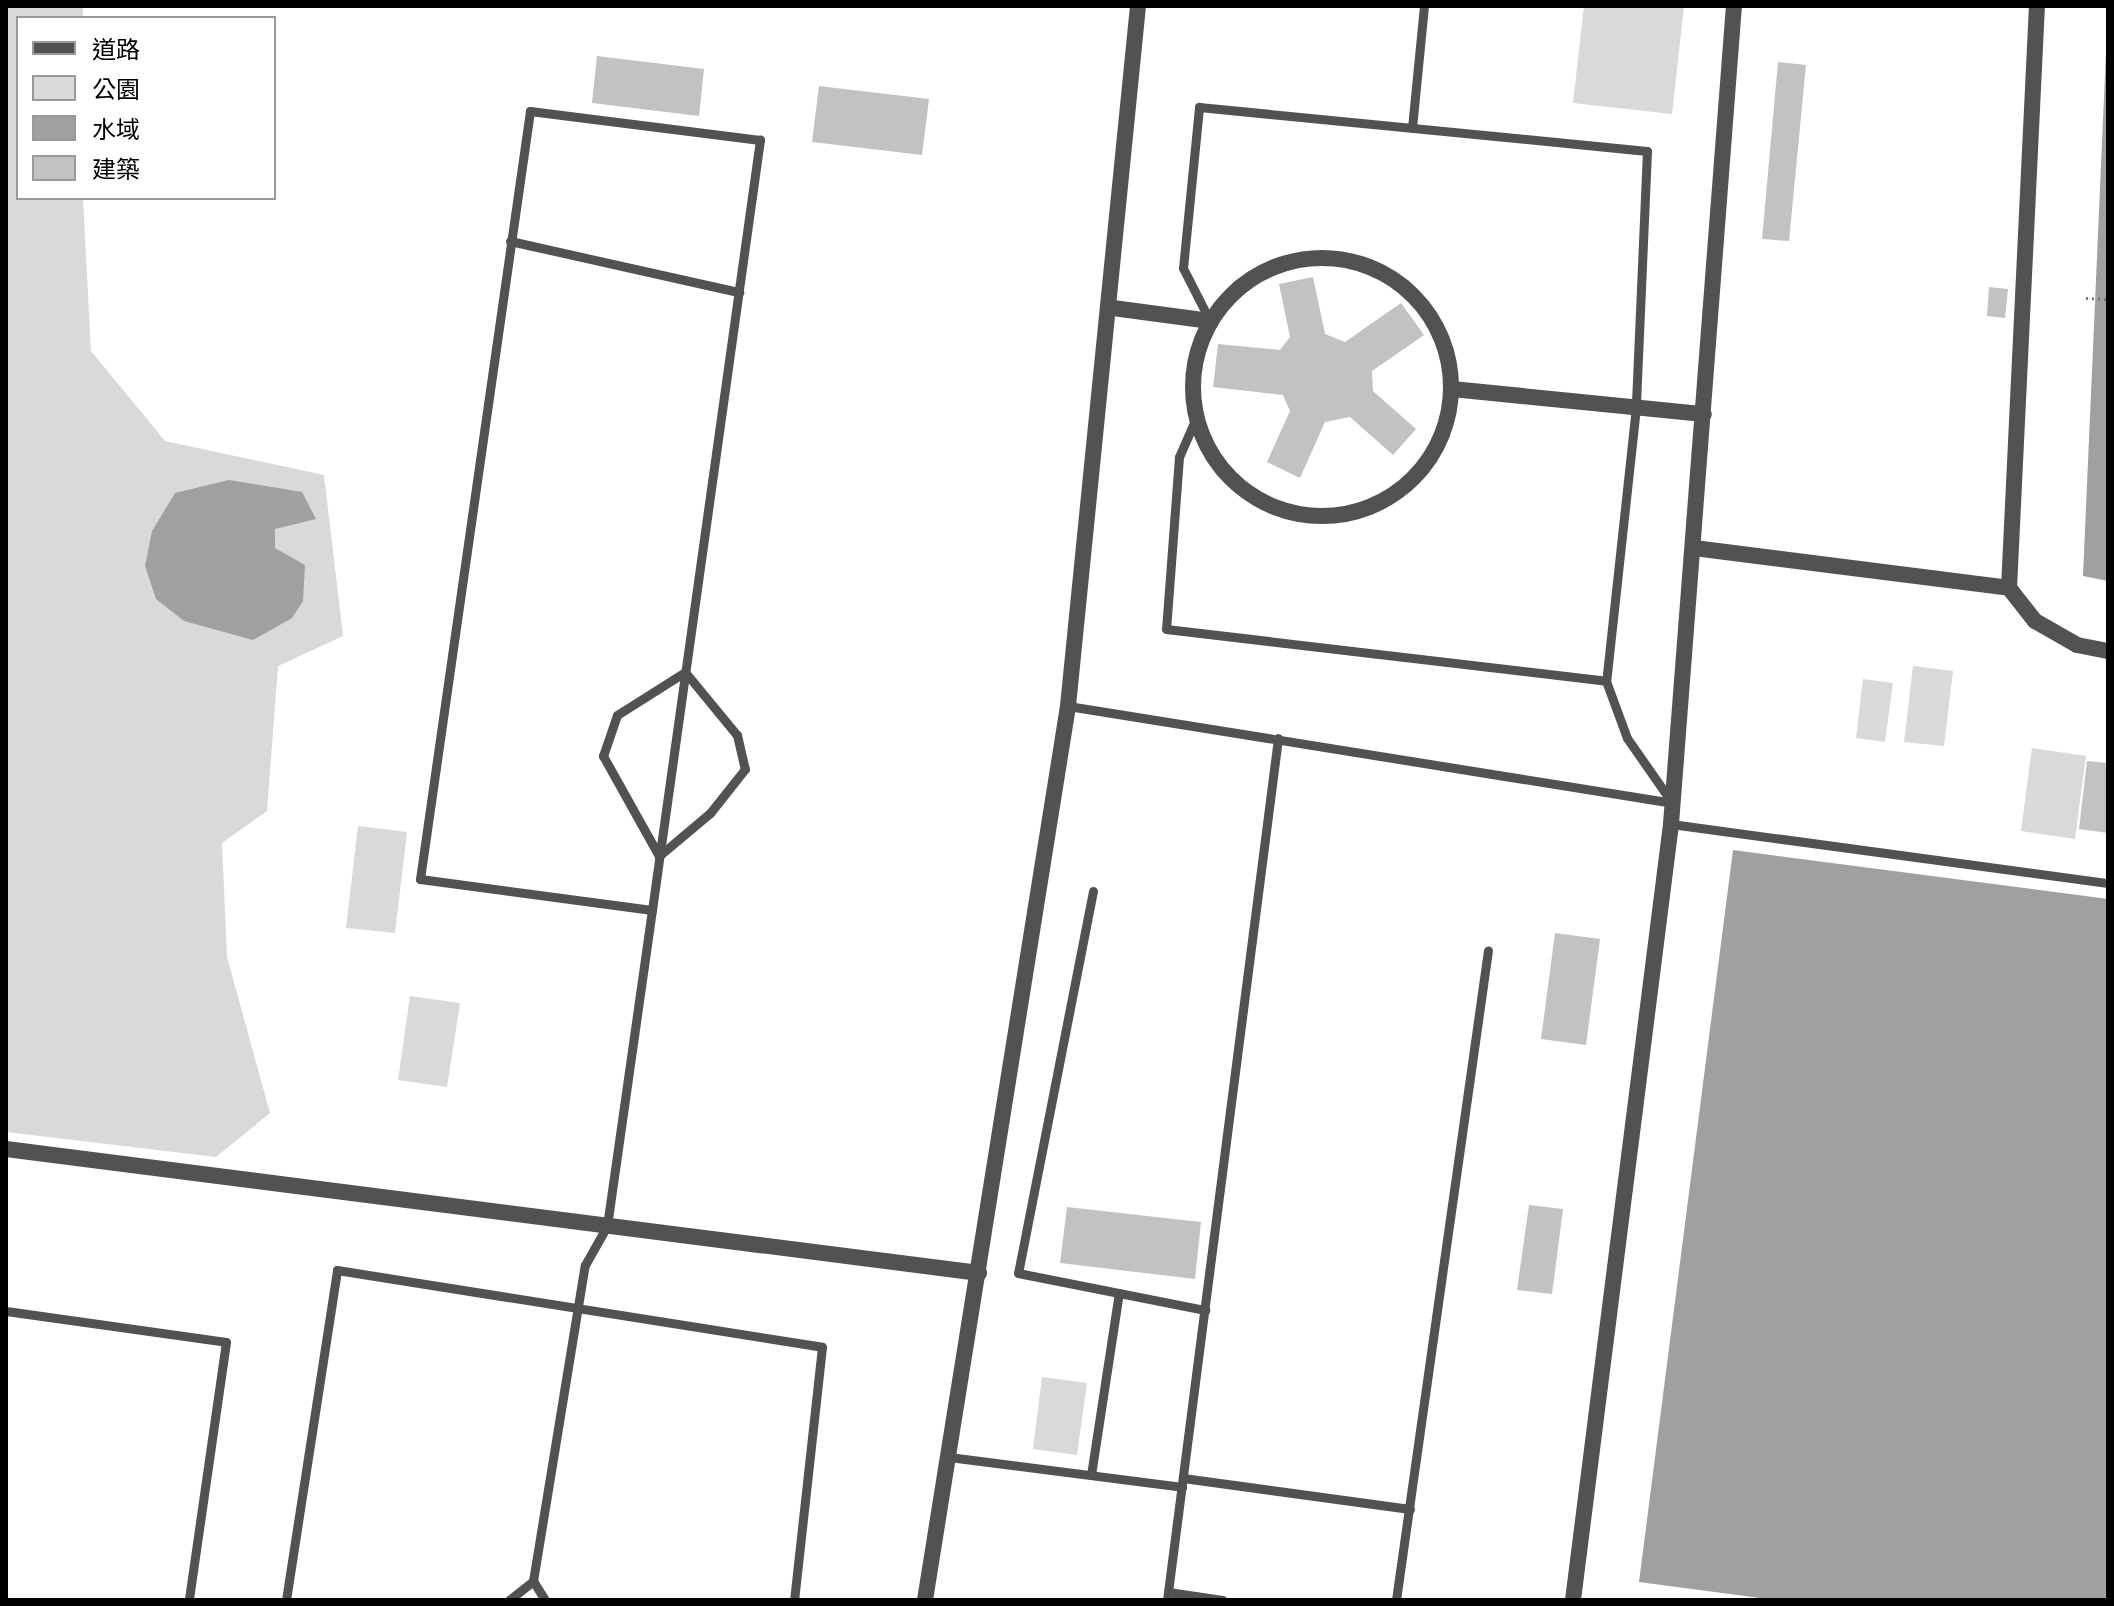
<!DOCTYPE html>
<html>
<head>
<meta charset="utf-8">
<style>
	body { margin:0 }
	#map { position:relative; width:2114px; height:1606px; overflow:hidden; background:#fff; font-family:Jost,"Noto Sans TC",sans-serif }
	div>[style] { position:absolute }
	.green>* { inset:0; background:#d9d9d9 }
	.water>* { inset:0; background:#a0a0a0 }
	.building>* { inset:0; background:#c2c2c2 }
	.path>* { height:3px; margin-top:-1.5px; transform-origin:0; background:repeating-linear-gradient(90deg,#747474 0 2px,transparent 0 6px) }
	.service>* { height:9px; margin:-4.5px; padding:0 4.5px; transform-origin:4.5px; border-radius:4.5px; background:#525252 }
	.minor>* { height:16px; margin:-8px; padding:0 8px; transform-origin:8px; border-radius:8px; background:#525252 }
	.minor>.ring { margin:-8px; padding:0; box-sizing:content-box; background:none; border:16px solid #525252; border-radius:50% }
	span { translate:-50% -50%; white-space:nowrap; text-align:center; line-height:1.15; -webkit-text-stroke:6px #fff; paint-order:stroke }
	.frame { position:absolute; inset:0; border:8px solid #000; pointer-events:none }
	.legend { position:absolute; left:16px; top:16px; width:260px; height:184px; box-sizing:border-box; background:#fff; border:2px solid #999; margin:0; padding:10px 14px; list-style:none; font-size:24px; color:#000 }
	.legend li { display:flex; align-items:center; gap:16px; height:40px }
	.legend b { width:40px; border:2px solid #999 }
</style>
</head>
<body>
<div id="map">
	<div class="green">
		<div style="clip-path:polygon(6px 6px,83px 6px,83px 18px,18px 18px,18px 198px,83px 198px,91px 351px,165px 441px,324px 475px,343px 636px,278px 666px,267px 811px,222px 843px,227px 957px,270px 1113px,216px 1157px,6px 1132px)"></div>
		<div style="clip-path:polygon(1584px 6px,1684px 6px,1672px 114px,1573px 103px)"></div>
		<div style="clip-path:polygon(1913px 666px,1953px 671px,1944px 746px,1904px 742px)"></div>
		<div style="clip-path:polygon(1863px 679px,1893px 683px,1885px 742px,1856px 738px)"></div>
		<div style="clip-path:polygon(2032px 748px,2086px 756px,2075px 839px,2021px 831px)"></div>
		<div style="clip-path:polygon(358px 826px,407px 832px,395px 933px,346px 928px)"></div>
		<div style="clip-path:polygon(410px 996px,460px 1003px,447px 1087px,398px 1080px)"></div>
		<div style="clip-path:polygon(1042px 1377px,1087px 1383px,1077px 1455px,1033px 1449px)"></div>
	</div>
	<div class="water">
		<div style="clip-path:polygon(2108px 6px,2108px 581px,2083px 576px)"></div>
		<div style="clip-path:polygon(229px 480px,302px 492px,316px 519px,275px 529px,275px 548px,305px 565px,303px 601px,292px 618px,253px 640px,184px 621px,156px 599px,145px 566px,152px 531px,175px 493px)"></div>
		<div style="clip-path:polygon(1733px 850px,2108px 899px,2108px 1600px,1775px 1600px,1639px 1582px)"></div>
	</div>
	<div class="building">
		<div style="clip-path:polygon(597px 56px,704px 69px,699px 116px,592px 103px)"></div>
		<div style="clip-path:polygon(1778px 62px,1806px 65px,1789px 241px,1762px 239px)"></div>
		<div style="clip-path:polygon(819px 86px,929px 99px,922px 155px,812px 142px)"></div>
		<div style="clip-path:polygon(1313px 277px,1325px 334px,1345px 342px,1401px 303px,1424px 335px,1372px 371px,1373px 391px,1416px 429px,1393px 455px,1350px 417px,1325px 422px,1300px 478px,1267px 462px,1290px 411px,1283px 395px,1213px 387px,1218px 344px,1280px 350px,1290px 337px,1279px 284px)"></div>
		<div style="clip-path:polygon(1989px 287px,2008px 289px,2005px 318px,1987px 316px)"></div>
		<div style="clip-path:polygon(2087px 761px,2108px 763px,2108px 833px,2079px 829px)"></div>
		<div style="clip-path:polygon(1555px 933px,1600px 939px,1586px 1045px,1541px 1039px)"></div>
		<div style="clip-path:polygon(1529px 1205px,1563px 1209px,1552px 1294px,1517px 1290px)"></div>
		<div style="clip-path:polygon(1067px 1207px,1201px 1222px,1195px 1279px,1060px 1263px)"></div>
	</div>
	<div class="path">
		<div style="left:2086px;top:298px;width:22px;rotate:3deg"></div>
	</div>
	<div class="service">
		<div style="left:1412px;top:128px;width:123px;rotate:-84.4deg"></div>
		<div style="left:510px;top:241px;width:235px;rotate:12.6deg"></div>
		<div style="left:1210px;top:321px;width:59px;rotate:-117deg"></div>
		<div style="left:1183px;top:268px;width:162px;rotate:-84.3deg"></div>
		<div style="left:1199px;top:107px;width:450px;rotate:5.6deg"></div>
		<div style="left:1647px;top:151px;width:256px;rotate:92.5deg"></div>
		<div style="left:1636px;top:407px;width:276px;rotate:96.2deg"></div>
		<div style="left:1606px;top:681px;width:61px;rotate:69.8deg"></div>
		<div style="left:1627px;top:738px;width:77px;rotate:55.1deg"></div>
		<div style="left:1196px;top:418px;width:43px;rotate:113.6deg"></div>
		<div style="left:1179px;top:457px;width:172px;rotate:94.3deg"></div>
		<div style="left:1166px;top:629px;width:443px;rotate:6.7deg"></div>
		<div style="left:685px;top:672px;width:82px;rotate:50.5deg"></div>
		<div style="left:737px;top:735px;width:35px;rotate:77deg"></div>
		<div style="left:745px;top:769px;width:56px;rotate:128.5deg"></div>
		<div style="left:710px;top:813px;width:67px;rotate:139.9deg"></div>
		<div style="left:659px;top:856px;width:115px;rotate:-119.2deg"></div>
		<div style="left:603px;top:756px;width:43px;rotate:-71.1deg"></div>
		<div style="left:617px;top:715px;width:80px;rotate:-32.3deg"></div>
		<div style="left:1068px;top:706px;width:613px;rotate:9.11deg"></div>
		<div style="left:1671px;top:824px;width:441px;rotate:7.7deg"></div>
		<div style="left:1093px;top:891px;width:389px;rotate:101.1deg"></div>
		<div style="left:1018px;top:1273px;width:191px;rotate:11.2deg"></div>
		<div style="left:6px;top:1311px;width:222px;rotate:8deg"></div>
		<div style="left:226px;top:1342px;width:261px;rotate:98.2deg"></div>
		<div style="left:949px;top:1457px;width:235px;rotate:7.3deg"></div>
		<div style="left:1091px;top:1475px;width:184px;rotate:-81.3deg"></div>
		<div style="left:1183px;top:1478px;width:229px;rotate:7.8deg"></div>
		<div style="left:1168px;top:1592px;width:55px;rotate:8.4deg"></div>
		<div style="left:286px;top:1600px;width:334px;rotate:-81.2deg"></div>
		<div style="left:337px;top:1270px;width:491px;rotate:9deg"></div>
		<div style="left:822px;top:1347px;width:255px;rotate:96.3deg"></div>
		<div style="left:509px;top:1600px;width:31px;rotate:-38deg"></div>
		<div style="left:545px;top:1600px;width:22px;rotate:-122deg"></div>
		<div style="left:533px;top:1581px;width:320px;rotate:-80.7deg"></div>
		<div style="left:585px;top:1265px;width:45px;rotate:-60.6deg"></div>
		<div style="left:607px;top:1226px;width:319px;rotate:-81.9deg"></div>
		<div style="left:652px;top:910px;width:778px;rotate:-82.02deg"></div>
		<div style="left:760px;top:140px;width:232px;rotate:-172.8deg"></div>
		<div style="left:530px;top:111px;width:776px;rotate:98.15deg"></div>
		<div style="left:420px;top:879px;width:234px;rotate:7.6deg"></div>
		<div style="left:1167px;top:1600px;width:869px;rotate:-82.66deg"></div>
		<div style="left:1396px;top:1600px;width:656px;rotate:-81.94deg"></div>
	</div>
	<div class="minor">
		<div class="ring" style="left:1193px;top:258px;width:242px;height:242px"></div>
		<div style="left:1113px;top:308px;width:98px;rotate:7.6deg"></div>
		<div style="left:1452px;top:389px;width:253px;rotate:5.7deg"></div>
		<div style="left:1694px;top:548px;width:318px;rotate:7.2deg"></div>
		<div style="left:2009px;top:588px;width:583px;rotate:-87.25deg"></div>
		<div style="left:2009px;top:588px;width:42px;rotate:51.8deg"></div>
		<div style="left:2035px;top:621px;width:48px;rotate:29.7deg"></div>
		<div style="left:2077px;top:645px;width:32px;rotate:11deg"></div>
		<div style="left:6px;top:1149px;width:981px;rotate:7.26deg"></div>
		<div style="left:925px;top:1600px;width:905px;rotate:-80.91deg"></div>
		<div style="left:1068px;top:706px;width:703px;rotate:-84.29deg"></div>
		<div style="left:1573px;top:1600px;width:782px;rotate:-82.8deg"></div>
		<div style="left:1671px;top:824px;width:820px;rotate:-85.6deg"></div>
	</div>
	<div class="frame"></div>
	<ul class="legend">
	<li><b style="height:10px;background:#525252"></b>道路</li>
	<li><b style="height:22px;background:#d9d9d9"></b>公園</li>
	<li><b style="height:22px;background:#a0a0a0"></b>水域</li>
	<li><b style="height:22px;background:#c2c2c2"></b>建築</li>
	</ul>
</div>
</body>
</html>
